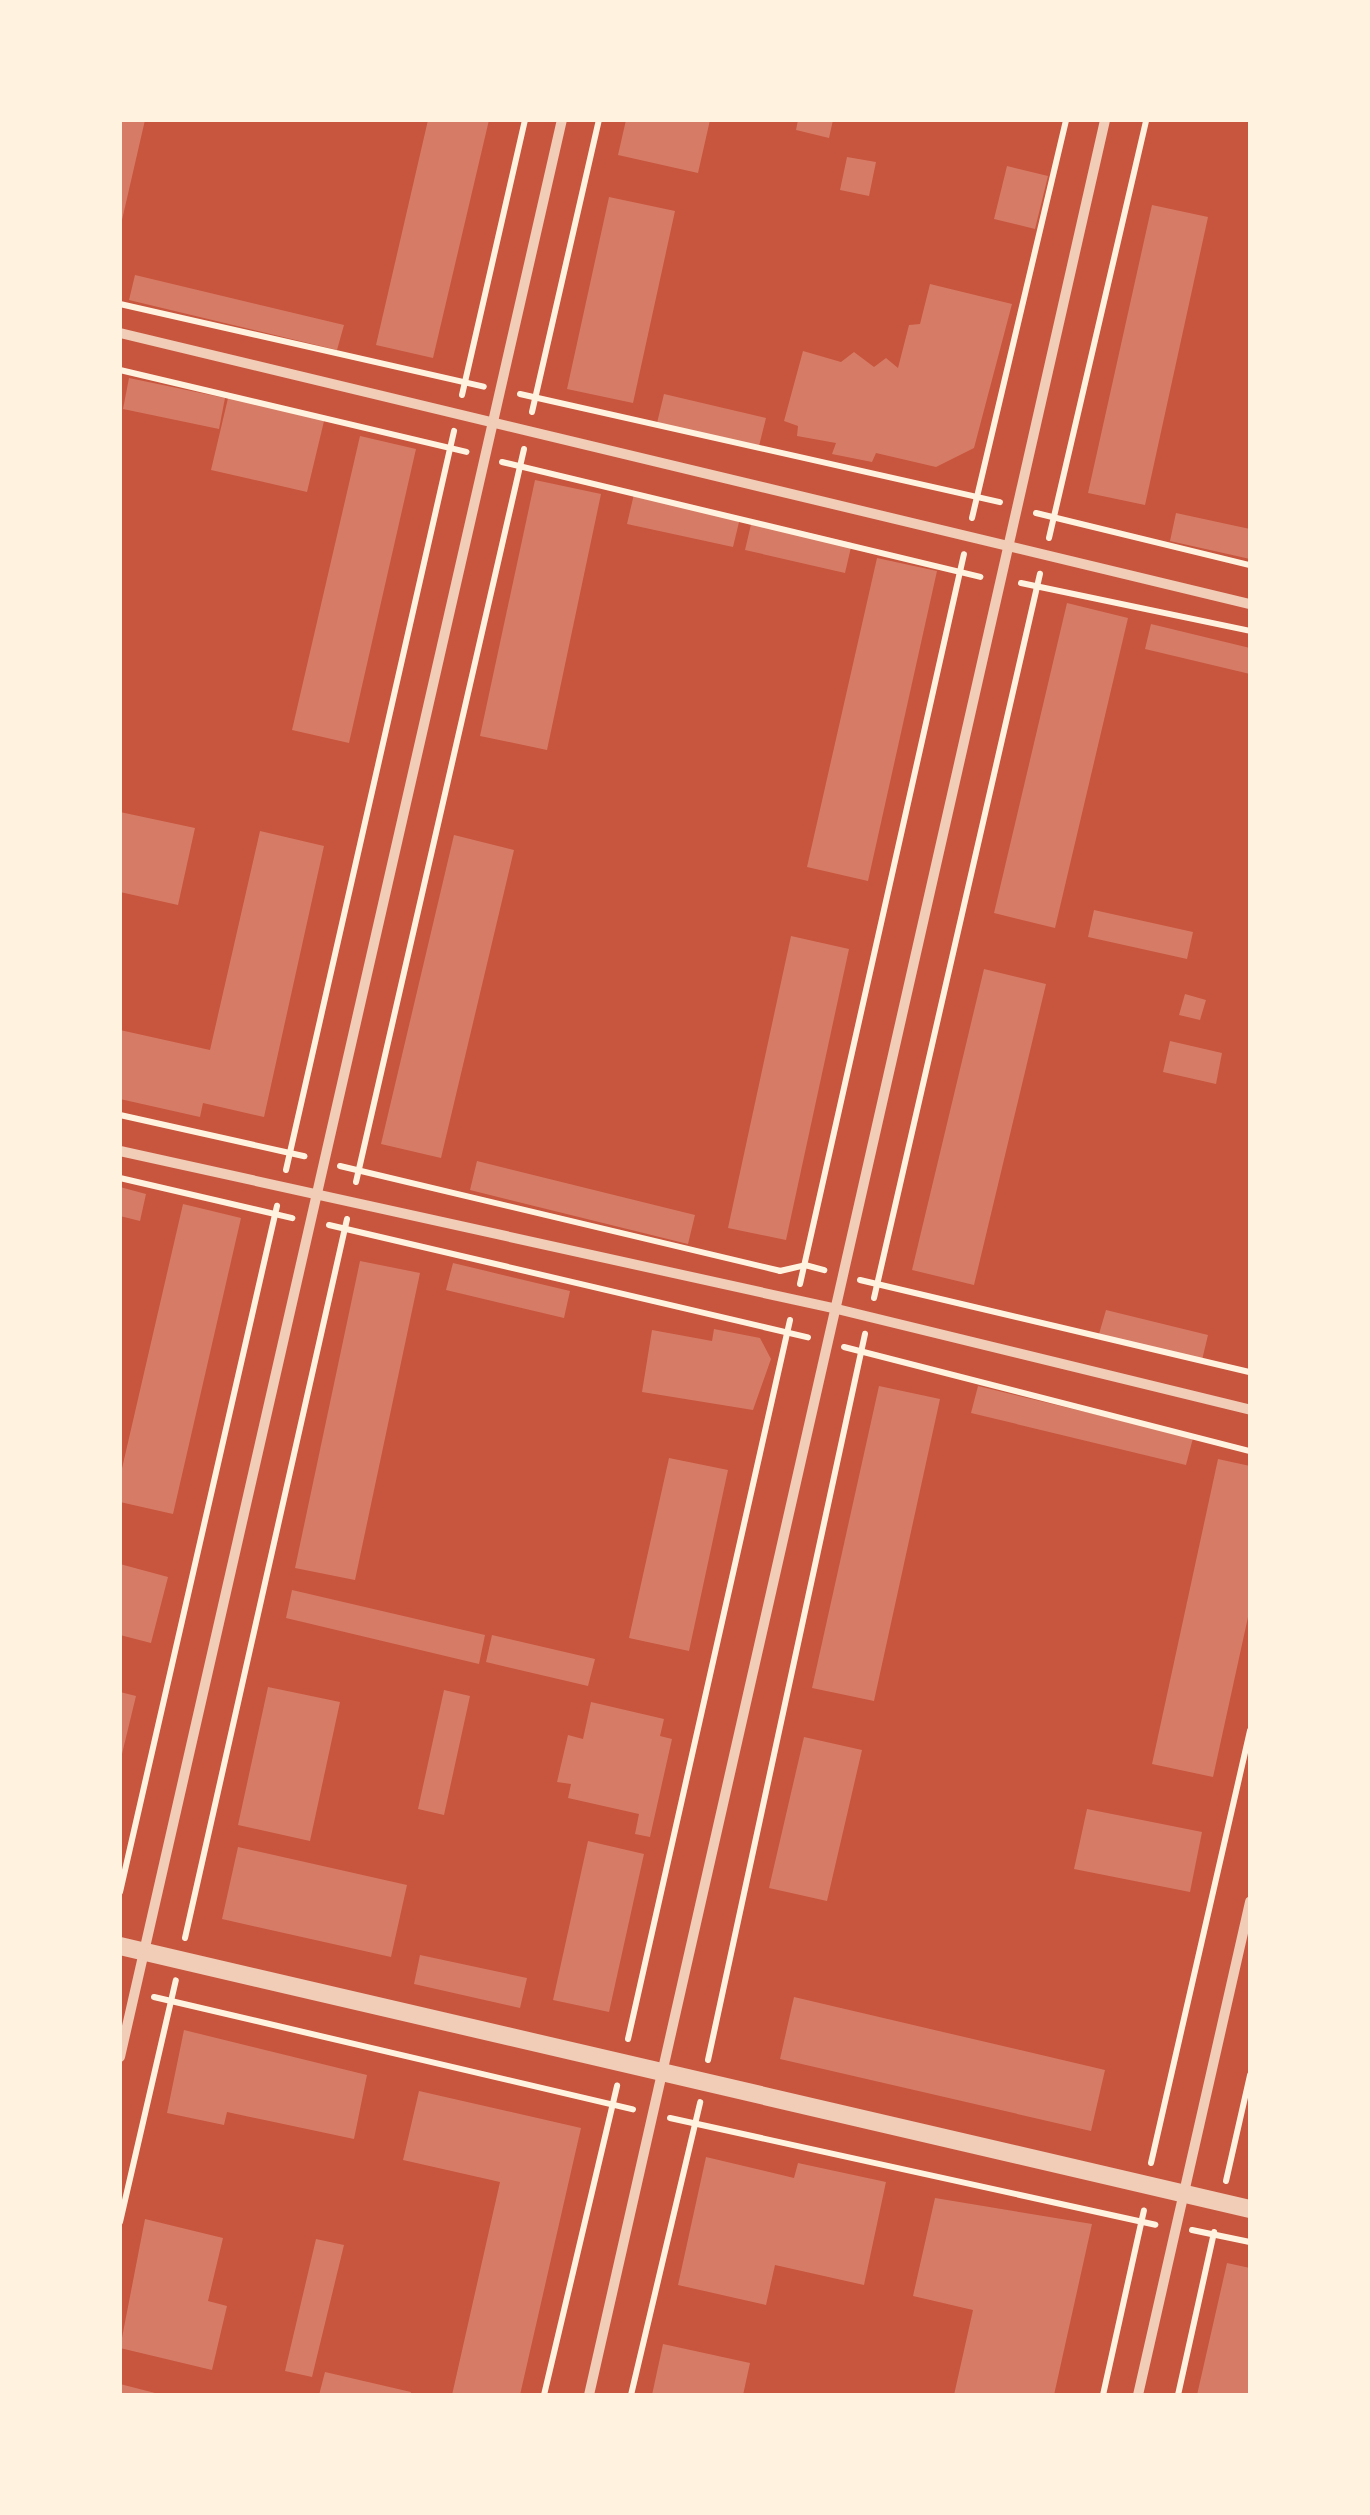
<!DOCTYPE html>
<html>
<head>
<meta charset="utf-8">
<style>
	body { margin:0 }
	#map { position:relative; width:1370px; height:2515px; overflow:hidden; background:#c8553d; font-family:"Roboto Serif",serif }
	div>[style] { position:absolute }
	.building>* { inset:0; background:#d67c66 }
	.path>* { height:6px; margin:-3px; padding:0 3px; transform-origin:3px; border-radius:3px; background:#fff3e0 }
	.minor>* { height:10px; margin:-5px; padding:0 5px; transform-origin:5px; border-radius:5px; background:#f1ccb7 }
	.tertiary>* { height:18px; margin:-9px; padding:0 9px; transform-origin:9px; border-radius:9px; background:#f1ccb7 }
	span { translate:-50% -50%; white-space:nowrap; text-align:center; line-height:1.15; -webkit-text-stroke:8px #fff3e0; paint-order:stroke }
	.frame { position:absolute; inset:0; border:122px solid #fff3e0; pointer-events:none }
</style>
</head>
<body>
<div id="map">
	<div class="building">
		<div style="clip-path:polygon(120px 120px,145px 120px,122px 220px,120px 220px)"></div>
		<div style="clip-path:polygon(428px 120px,489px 120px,433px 358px,376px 345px)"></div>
		<div style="clip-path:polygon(626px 120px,710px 120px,698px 173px,618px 155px)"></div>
		<div style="clip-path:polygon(798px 120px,833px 120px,829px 138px,796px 130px)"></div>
		<div style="clip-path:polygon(847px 157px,876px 162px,869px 196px,840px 190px)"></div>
		<div style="clip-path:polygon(1007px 166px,1048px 176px,1035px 229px,994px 219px)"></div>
		<div style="clip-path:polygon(609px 197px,675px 211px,633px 403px,567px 389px)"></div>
		<div style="clip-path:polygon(1152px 205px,1208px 217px,1145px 505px,1088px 493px)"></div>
		<div style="clip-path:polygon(135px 275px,344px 325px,337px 350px,129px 300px)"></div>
		<div style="clip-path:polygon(930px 284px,1012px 304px,974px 448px,936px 467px,876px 453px,872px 462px,832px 454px,836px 443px,797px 436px,798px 426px,784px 421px,803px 351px,841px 362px,854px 352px,874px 367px,886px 358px,898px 368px,909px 325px,920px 324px)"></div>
		<div style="clip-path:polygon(129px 378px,225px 398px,219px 429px,123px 409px)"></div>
		<div style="clip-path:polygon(229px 394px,325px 417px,307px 492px,211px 470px)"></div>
		<div style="clip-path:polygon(664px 394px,766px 418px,759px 446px,657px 423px)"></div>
		<div style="clip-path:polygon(360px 436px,416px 449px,349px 743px,292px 730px)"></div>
		<div style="clip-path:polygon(535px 480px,601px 494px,547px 750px,480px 736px)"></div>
		<div style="clip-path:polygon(634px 494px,740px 518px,733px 547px,627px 524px)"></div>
		<div style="clip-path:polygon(1176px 513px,1250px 529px,1250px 559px,1170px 541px)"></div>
		<div style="clip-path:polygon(752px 520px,852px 543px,845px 573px,745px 550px)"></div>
		<div style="clip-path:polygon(877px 558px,937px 571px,868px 881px,807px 867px)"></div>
		<div style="clip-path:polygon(1067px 603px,1128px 618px,1055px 928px,994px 913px)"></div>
		<div style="clip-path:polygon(1151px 624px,1250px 648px,1250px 674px,1145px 649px)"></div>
		<div style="clip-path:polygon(120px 812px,195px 828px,178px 905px,120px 892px)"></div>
		<div style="clip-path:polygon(260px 831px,324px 846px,264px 1117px,203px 1103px,200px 1117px,120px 1099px,120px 1030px,210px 1050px)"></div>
		<div style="clip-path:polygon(454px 835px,514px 850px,441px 1158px,381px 1144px)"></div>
		<div style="clip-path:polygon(1094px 910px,1193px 932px,1187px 959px,1088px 937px)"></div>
		<div style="clip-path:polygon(791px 936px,849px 949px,786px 1240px,728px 1228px)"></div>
		<div style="clip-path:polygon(984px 969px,1046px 984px,974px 1285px,912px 1270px)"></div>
		<div style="clip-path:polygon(1185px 994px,1206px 1000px,1200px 1020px,1179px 1015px)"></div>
		<div style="clip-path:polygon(1170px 1041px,1222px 1053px,1216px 1084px,1163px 1072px)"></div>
		<div style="clip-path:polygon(477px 1161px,695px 1215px,688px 1244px,470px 1190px)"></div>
		<div style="clip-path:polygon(120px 1187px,146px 1194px,140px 1221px,120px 1216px)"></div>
		<div style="clip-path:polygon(183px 1204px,241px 1218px,173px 1514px,120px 1502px,120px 1477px)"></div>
		<div style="clip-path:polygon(360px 1261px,420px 1273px,355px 1580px,295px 1568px)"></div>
		<div style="clip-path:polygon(453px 1263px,570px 1291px,564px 1318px,446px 1290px)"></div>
		<div style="clip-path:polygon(1106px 1310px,1208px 1335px,1202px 1360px,1099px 1334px)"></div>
		<div style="clip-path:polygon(714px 1329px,760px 1338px,771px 1359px,753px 1410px,642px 1392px,652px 1330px,712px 1341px)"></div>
		<div style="clip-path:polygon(879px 1386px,940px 1399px,874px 1701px,812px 1688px)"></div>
		<div style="clip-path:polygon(978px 1386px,1193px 1438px,1186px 1465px,971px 1413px)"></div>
		<div style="clip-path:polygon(669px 1458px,728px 1470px,689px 1651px,629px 1638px)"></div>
		<div style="clip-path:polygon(1218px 1459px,1250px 1466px,1250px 1608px,1213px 1777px,1152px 1764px)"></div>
		<div style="clip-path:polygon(120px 1564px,168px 1577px,151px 1643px,120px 1635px)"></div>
		<div style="clip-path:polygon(292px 1590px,485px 1635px,479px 1664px,286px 1618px)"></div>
		<div style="clip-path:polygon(492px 1635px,595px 1659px,588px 1686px,486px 1662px)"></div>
		<div style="clip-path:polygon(268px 1687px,340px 1702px,310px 1841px,238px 1825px)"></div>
		<div style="clip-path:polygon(444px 1690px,470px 1696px,444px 1815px,418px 1809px)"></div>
		<div style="clip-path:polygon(120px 1692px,136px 1696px,121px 1758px,120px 1758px)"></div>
		<div style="clip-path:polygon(591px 1702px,664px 1719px,660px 1736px,672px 1739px,650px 1837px,635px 1834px,639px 1814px,568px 1798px,571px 1784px,557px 1782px,568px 1735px,583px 1739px)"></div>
		<div style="clip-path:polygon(804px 1737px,862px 1750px,827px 1901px,769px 1888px)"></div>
		<div style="clip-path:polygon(1087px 1809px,1202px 1832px,1190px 1892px,1074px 1869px)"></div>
		<div style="clip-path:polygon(588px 1841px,644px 1854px,609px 2012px,553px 2000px)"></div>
		<div style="clip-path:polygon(238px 1847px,407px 1885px,391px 1957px,222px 1919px)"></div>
		<div style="clip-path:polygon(420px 1955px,527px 1978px,520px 2008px,414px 1984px)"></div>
		<div style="clip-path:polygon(794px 1997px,1105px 2070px,1091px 2131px,780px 2059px)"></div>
		<div style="clip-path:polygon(184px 2030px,367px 2075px,354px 2139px,227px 2112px,224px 2125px,167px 2113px)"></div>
		<div style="clip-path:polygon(419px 2091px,581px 2128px,520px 2395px,452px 2395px,500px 2182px,403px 2160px)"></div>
		<div style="clip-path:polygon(706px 2157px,794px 2178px,798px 2163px,886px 2182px,864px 2285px,775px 2265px,766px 2305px,678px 2285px)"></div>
		<div style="clip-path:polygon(935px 2198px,1092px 2224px,1054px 2395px,954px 2395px,973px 2310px,913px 2296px)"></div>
		<div style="clip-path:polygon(145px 2219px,223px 2238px,208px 2301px,227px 2306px,212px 2370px,120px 2348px)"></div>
		<div style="clip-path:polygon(316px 2239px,344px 2245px,312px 2377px,285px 2371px)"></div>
		<div style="clip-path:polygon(1227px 2263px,1250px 2268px,1250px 2395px,1197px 2395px)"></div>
		<div style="clip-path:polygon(663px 2344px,750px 2363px,743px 2395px,652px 2395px)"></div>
		<div style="clip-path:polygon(325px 2372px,411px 2392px,410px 2395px,319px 2395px)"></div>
		<div style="clip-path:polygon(120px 2384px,159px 2394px,159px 2395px,120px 2395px)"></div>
	</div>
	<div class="path">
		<div style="left:120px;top:304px;width:373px;rotate:12.8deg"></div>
		<div style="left:120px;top:370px;width:356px;rotate:13.3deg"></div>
		<div style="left:520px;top:394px;width:492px;rotate:12.7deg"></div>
		<div style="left:462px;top:395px;width:282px;rotate:-77.1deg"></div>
		<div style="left:532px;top:412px;width:300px;rotate:-77.1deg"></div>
		<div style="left:502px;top:462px;width:492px;rotate:13.5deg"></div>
		<div style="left:1036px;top:513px;width:220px;rotate:13.7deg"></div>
		<div style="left:972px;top:518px;width:409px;rotate:-76.7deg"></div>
		<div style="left:1049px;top:538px;width:429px;rotate:-76.9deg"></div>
		<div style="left:1021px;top:583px;width:234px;rotate:11.8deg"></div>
		<div style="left:120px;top:1115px;width:189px;rotate:12.6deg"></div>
		<div style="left:340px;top:1166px;width:452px;rotate:13.4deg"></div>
		<div style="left:780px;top:1271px;width:26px;rotate:-13deg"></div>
		<div style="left:805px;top:1265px;width:20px;rotate:15deg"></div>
		<div style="left:286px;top:1170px;width:758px;rotate:-77.19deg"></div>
		<div style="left:120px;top:1178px;width:177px;rotate:13.1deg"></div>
		<div style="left:356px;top:1182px;width:752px;rotate:-77.09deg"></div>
		<div style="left:329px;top:1225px;width:492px;rotate:13.2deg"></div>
		<div style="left:860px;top:1280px;width:401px;rotate:13.3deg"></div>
		<div style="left:800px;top:1284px;width:748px;rotate:-77.34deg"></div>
		<div style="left:874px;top:1298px;width:743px;rotate:-77.09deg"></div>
		<div style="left:844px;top:1347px;width:419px;rotate:14.4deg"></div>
		<div style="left:120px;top:1892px;width:704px;rotate:-77.11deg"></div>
		<div style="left:185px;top:1938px;width:737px;rotate:-77.3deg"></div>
		<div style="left:154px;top:1997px;width:492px;rotate:13.2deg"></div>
		<div style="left:628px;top:2039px;width:737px;rotate:-77.3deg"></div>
		<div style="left:708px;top:2060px;width:743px;rotate:-77.8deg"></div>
		<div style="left:670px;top:2118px;width:497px;rotate:12.4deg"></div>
		<div style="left:1151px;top:2163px;width:444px;rotate:-77.1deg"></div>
		<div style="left:1226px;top:2181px;width:109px;rotate:-77.2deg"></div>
		<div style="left:120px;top:2222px;width:248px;rotate:-77deg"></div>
		<div style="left:1192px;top:2230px;width:59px;rotate:11.7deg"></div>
		<div style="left:544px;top:2395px;width:318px;rotate:-76.7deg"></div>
		<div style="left:631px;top:2395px;width:301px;rotate:-76.7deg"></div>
		<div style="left:1103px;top:2395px;width:189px;rotate:-77.5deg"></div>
		<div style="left:1178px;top:2395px;width:167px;rotate:-77.5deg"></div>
	</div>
	<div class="minor">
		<div style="left:120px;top:333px;width:1162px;rotate:13.49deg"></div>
		<div style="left:120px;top:1151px;width:734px;rotate:12.43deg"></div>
		<div style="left:837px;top:1309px;width:425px;rotate:13.7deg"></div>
		<div style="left:120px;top:2057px;width:1987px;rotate:-77.15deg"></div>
		<div style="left:589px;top:2395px;width:2333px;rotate:-77.22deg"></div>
		<div style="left:1138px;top:2395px;width:506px;rotate:-77.2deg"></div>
	</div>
	<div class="tertiary">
		<div style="left:120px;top:1946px;width:1160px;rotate:13.1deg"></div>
	</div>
	<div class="frame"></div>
</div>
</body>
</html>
